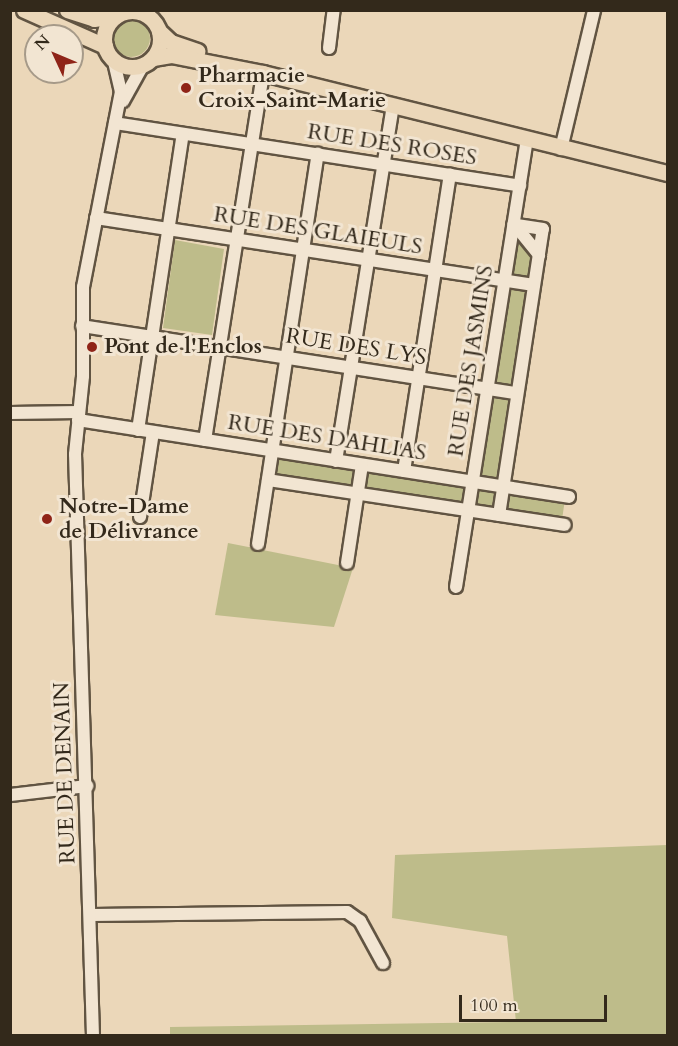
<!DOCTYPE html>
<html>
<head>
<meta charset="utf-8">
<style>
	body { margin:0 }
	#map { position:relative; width:678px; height:1046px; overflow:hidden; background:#ebd7b9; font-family:Cardo,serif }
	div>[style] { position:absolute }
	.green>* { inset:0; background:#bebc8a }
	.round { border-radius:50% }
	.roads { filter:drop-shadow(2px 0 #615442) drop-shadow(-2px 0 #615442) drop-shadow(0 2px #615442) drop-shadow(0 -2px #615442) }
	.minor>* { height:12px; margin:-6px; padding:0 6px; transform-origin:6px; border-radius:6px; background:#f2e5d2 }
	.major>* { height:15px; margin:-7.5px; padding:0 7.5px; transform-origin:7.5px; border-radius:7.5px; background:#ebd7b9 }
	.major>.ring { margin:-7.5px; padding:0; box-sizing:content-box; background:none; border:15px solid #ebd7b9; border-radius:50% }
	.dots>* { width:16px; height:16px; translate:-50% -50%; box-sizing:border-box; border:3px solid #f2e5d2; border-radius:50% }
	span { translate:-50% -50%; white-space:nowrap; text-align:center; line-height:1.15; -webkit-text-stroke:6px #f2e5d2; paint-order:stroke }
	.poi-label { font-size:22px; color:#33291b; font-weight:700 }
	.left { translate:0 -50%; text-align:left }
	.street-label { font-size:22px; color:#33291b }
	.frame { position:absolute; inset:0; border:12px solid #33291b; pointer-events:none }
	.north { position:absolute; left:24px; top:24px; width:60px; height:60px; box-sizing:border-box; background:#f2e5d2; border:2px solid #a69a89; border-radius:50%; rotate:314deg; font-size:16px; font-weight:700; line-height:24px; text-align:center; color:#33291b }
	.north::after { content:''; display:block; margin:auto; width:21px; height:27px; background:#8f2418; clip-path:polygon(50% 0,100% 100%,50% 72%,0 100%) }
	.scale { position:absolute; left:459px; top:995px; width:148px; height:27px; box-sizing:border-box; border:3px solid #33291b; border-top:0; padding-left:8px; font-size:18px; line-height:21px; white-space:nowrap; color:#33291b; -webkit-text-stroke:4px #f2e5d2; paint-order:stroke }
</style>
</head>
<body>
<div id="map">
	<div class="green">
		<div class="round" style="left:112px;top:19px;width:38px;height:38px"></div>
		<div style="clip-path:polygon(516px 229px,534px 253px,529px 278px,509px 275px)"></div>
		<div style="clip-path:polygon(175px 240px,224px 249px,212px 335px,163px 328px)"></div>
		<div style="clip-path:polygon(510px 288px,528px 290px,512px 386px,495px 383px)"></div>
		<div style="clip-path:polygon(493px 398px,510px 400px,497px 481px,480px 479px)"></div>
		<div style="clip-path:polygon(277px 456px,356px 468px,353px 488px,274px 476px)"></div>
		<div style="clip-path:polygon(367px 471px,468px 486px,465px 505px,364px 490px)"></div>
		<div class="round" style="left:474px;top:487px;width:22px;height:22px"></div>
		<div style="clip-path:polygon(506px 492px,565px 499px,562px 520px,504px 513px)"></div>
		<div style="clip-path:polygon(228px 543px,353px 568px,334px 627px,215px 615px)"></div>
		<div style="clip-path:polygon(667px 845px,667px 1035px,170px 1035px,170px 1027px,516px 1022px,507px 936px,392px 918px,395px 855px)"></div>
	</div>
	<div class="roads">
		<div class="minor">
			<div style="left:147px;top:10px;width:8px;rotate:67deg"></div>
			<div style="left:329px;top:48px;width:38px;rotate:-83deg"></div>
			<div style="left:123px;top:101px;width:41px;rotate:-60.9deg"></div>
			<div style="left:115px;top:123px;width:410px;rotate:8.8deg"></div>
			<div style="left:561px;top:149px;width:143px;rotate:-76.6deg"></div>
			<div style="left:96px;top:218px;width:443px;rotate:8.7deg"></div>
			<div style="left:514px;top:224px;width:40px;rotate:51deg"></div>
			<div style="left:82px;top:326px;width:440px;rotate:8.8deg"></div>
			<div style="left:10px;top:413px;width:69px;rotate:-0.8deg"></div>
			<div style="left:78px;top:420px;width:497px;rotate:8.9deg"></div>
			<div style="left:138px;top:430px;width:299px;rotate:-81.4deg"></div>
			<div style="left:205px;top:440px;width:372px;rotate:-81deg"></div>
			<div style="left:336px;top:461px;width:359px;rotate:-80.9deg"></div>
			<div style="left:404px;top:471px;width:300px;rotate:-81.2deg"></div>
			<div style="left:268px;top:480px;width:300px;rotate:8.6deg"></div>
			<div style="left:499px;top:515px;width:289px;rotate:-81.3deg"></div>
			<div style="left:543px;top:229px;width:30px;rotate:-171deg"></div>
			<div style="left:140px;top:517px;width:86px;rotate:-81.3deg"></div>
			<div style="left:258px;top:544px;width:395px;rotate:-81.3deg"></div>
			<div style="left:347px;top:563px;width:99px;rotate:-81.3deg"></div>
			<div style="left:456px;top:587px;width:452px;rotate:-81deg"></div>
			<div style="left:10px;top:795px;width:78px;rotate:-6.7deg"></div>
			<div style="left:92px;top:915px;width:255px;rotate:-0.7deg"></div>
			<div style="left:347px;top:912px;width:16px;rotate:35deg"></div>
			<div style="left:360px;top:921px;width:48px;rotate:61.3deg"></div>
			<div style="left:93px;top:1036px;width:582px;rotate:-91.77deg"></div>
			<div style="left:75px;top:454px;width:78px;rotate:-84.1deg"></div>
			<div style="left:83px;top:376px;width:89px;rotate:-90deg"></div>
			<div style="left:83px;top:287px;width:199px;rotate:-79deg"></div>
			<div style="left:121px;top:92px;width:32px;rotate:-103deg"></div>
		</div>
		<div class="major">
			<div style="left:24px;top:10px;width:89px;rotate:24deg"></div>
			<div style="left:67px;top:10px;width:28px;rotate:18deg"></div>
			<div style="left:94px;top:19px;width:22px;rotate:-8deg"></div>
			<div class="ring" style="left:104px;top:11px;width:41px;height:41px"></div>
			<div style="left:159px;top:31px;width:16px;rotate:43deg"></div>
			<div style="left:171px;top:42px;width:28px;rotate:19deg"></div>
			<div style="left:153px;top:58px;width:18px;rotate:-9deg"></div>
			<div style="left:171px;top:55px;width:94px;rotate:11.1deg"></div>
			<div style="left:263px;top:73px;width:417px;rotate:13.9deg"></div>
		</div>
	</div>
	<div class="dots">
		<div style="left:186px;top:88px;background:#8f2418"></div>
		<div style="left:92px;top:347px;background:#8f2418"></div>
		<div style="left:47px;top:519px;background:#8f2418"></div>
	</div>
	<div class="poi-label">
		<span class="left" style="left:198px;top:88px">Pharmacie<br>Croix-Saint-Marie</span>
		<span class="left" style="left:104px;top:347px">Pont de l'Enclos</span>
		<span class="left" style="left:59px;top:519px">Notre-Dame<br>de Délivrance</span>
	</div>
	<div class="street-label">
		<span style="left:392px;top:145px;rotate:9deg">RUE DES ROSES</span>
		<span style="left:318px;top:231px;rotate:9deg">RUE DES GLAIEULS</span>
		<span style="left:356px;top:347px;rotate:9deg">RUE DES LYS</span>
		<span style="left:471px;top:361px;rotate:-81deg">RUE DES JASMINS</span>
		<span style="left:327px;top:438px;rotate:9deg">RUE DES DAHLIAS</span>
		<span style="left:65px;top:773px;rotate:-92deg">RUE DE DENAIN</span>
	</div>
	<div class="frame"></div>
	<div class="north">N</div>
	<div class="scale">100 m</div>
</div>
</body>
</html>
